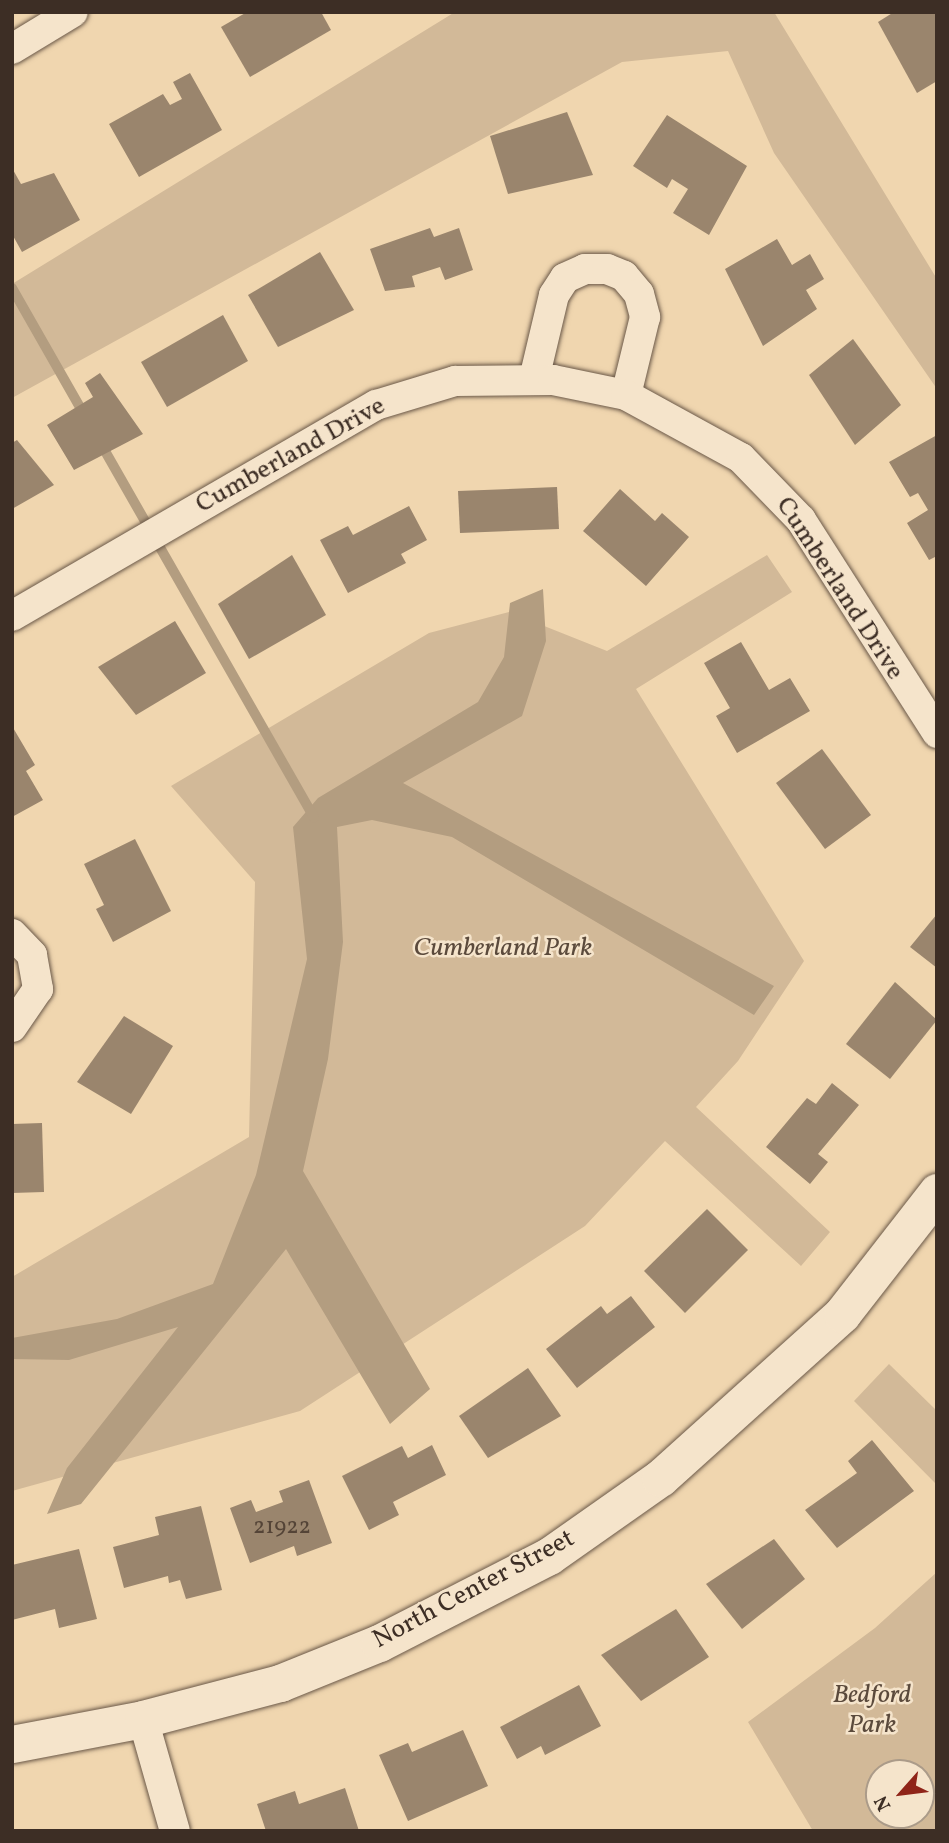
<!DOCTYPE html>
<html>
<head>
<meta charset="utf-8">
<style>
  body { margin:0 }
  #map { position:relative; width:949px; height:1843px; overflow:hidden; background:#f0d6af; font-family:Vollkorn,serif }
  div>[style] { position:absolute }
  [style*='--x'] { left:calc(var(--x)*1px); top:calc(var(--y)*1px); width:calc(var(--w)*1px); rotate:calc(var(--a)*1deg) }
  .green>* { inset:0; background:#d2b998 }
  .water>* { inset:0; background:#b39d80 }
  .stream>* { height:10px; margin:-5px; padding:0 5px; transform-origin:5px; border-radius:5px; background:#b39d80 }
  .building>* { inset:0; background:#9a856d }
  .roads { filter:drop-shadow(0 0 2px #6a5848) drop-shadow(0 0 2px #6a5848) }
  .minor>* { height:30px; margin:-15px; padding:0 15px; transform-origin:15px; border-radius:15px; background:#f5e4cb }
  .tertiary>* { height:37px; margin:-18.5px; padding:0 18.5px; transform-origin:18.5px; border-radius:18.5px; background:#f5e4cb }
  span { translate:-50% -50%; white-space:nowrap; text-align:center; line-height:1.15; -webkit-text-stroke:5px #f5e4cb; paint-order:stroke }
  .number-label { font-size:23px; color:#544437 }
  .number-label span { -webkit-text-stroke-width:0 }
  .street-label { font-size:26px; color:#3d2e25 }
  .park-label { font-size:26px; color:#5b4a3c; font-style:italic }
  .frame { position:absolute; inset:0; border:14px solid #3d2e25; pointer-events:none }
  .north { position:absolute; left:865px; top:1759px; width:70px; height:70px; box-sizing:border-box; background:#f5e4cb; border:2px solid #ab9b89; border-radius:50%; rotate:242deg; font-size:19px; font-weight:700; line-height:28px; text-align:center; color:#3d2e25 }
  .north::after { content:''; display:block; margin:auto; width:24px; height:32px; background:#8f2418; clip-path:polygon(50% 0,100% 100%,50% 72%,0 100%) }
</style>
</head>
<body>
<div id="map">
  <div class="green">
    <div style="clip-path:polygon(455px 12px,774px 12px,937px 279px,937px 389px,774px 153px,728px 51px,622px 62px,12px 398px,12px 284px)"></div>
    <div style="clip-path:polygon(767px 555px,792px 592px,636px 689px,804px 961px,738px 1061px,696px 1107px,830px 1232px,801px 1266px,665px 1141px,585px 1226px,300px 1411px,12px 1491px,12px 1277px,249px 1137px,255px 882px,171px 786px,429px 633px,509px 612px,607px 651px)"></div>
    <div style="clip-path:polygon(889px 1364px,937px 1411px,937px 1485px,854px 1401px)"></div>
    <div style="clip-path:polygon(evenodd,937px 1572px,937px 1831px,813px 1831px,748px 1722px,875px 1628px,937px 1572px,921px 1773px,921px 1815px,879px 1815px,879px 1773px,921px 1773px)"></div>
  </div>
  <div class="water">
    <div style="clip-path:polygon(543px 589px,546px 641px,522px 716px,403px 783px,774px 986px,754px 1015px,452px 837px,372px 820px,337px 827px,343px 942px,328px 1059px,303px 1171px,430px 1389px,390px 1424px,286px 1249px,81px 1504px,47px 1514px,67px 1468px,178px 1327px,69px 1360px,12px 1359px,12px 1338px,117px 1319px,213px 1284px,256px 1175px,307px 959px,293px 827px,318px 798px,478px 702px,504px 657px,510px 603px)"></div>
  </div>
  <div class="stream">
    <div style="--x:12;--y:288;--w:147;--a:60.3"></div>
    <div style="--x:101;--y:444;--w:430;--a:60.3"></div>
  </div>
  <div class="building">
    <div style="clip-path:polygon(247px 12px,321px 12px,331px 30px,250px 77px,221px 27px)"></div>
    <div style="clip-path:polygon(894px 12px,937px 12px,937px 81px,917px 93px,878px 22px)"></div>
    <div style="clip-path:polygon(190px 73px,222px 130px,139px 177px,109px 124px,163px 94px,170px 105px,182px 99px,173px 82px)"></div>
    <div style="clip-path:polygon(567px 112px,593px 175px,508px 194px,490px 136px)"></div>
    <div style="clip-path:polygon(667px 115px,747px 166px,709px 235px,673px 213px,688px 189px,672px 179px,667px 188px,633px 166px)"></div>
    <div style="clip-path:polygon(12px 168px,21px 184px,54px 173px,80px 220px,22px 252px,12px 234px)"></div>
    <div style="clip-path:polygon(430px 228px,434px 237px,459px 228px,473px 270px,445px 280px,440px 267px,412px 276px,415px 287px,385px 291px,370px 249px)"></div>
    <div style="clip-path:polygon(777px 239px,792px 265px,810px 254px,824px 279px,806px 290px,817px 309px,763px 346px,725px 269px)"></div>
    <div style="clip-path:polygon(320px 252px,354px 310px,278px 347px,248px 295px)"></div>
    <div style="clip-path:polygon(223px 315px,248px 361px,167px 407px,141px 362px)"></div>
    <div style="clip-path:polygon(853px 339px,901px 405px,855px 445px,809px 375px)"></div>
    <div style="clip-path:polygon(100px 373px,143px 434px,74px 470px,47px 425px,93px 397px,85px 383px)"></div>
    <div style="clip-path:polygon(937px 435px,937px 556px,929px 560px,907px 523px,928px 510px,918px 493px,910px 497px,889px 462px)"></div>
    <div style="clip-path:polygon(17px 440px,54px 485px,12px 509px,12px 443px)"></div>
    <div style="clip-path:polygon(557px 487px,559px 529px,460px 533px,458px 491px)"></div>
    <div style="clip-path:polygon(620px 489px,655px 521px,662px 513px,689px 537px,646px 586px,583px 531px)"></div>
    <div style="clip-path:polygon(409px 506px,427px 540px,401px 554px,406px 563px,348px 593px,320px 540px,348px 526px,353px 535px)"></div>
    <div style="clip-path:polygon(292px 555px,326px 615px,249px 659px,218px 604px)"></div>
    <div style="clip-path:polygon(175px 621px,206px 673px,136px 715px,98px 667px)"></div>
    <div style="clip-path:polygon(741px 642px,769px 690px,790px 678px,810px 711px,737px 753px,716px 716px,730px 708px,704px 663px)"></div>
    <div style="clip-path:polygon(12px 726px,35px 765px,26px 771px,43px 800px,12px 817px)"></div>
    <div style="clip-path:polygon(822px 749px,871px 815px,825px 849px,776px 783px)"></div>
    <div style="clip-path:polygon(135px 839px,171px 911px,113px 942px,96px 909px,104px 905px,84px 864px)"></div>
    <div style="clip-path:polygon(937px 914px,937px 968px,910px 947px)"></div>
    <div style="clip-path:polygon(895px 982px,937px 1020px,890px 1079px,846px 1044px)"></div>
    <div style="clip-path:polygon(124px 1016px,173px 1046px,131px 1114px,77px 1082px)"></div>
    <div style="clip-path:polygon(832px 1083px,859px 1105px,818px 1154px,828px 1162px,810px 1184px,766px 1147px,807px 1098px,816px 1104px)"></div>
    <div style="clip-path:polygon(42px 1123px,44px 1192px,12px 1193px,12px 1124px)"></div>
    <div style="clip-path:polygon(707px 1209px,748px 1250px,685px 1313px,644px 1271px)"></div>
    <div style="clip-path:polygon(631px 1296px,655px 1327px,577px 1388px,546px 1349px,601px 1306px,607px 1314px)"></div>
    <div style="clip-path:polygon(528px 1368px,561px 1416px,488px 1458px,459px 1416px)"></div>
    <div style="clip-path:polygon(872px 1440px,914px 1491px,837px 1548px,805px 1510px,857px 1473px,848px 1461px)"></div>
    <div style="clip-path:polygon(432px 1445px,446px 1475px,393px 1502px,399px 1515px,369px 1530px,342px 1476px,402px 1446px,408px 1458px)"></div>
    <div style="clip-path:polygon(309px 1480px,332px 1543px,297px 1556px,294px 1546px,250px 1563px,230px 1508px,251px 1500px,256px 1512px,283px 1502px,279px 1491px)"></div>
    <div style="clip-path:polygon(201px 1506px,222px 1590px,186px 1599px,180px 1580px,169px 1583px,168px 1576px,124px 1588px,113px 1547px,159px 1535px,155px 1517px)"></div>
    <div style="clip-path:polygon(774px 1539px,805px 1579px,742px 1629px,706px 1584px)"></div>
    <div style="clip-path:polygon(79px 1549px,97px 1619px,59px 1628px,55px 1609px,12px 1620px,12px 1565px)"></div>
    <div style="clip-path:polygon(676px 1609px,709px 1657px,641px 1701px,601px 1655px)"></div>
    <div style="clip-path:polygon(579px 1685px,601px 1726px,545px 1755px,541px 1746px,517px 1759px,500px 1727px)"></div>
    <div style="clip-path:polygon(463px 1730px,488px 1786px,408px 1821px,379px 1755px,408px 1743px,412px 1752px)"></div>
    <div style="clip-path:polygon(345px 1788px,359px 1831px,266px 1831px,257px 1804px,295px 1791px,299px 1804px)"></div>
  </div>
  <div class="roads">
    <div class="minor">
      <div style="--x:12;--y:49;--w:71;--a:-31.2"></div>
      <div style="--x:534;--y:379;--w:86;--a:-76.6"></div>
      <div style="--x:554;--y:295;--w:20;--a:-57"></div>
      <div style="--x:565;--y:278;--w:22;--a:-24"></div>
      <div style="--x:585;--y:269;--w:22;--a:0"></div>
      <div style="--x:607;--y:269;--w:18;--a:22"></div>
      <div style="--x:624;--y:276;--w:23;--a:50"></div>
      <div style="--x:639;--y:294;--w:24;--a:75"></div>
      <div style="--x:645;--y:317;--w:80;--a:103.7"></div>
      <div style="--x:12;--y:616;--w:421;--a:-30.1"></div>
      <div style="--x:376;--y:405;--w:83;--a:-16.9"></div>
      <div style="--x:455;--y:381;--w:98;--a:-0.6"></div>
      <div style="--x:553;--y:380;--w:75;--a:11.6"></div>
      <div style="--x:626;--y:395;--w:131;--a:28.7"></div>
      <div style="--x:741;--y:458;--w:86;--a:45.9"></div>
      <div style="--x:801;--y:520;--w:253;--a:57.4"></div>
      <div style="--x:12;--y:934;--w:29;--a:46"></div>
      <div style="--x:32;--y:955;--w:35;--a:80"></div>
      <div style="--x:38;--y:989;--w:46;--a:124.4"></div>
      <div style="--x:143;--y:1719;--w:116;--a:74.1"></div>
    </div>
    <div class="tertiary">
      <div style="--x:12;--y:1744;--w:133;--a:-10.8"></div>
      <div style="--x:143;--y:1719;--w:142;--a:-14.7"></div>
      <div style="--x:280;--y:1683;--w:107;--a:-22"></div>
      <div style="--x:379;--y:1643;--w:191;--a:-27.1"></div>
      <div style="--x:549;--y:1556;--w:136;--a:-35.1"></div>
      <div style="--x:660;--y:1478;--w:245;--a:-42"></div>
      <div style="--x:842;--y:1314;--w:155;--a:-52.1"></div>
    </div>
  </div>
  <div class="number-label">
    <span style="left:282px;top:1527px">21922</span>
  </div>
  <div class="street-label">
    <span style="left:291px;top:456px;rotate:-29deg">Cumberland Drive</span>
    <span style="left:839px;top:589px;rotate:57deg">Cumberland Drive</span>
    <span style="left:474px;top:1590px;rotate:-28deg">North Center Street</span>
  </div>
  <div class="park-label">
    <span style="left:503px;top:949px">Cumberland Park</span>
    <span style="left:872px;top:1711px">Bedford<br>Park</span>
  </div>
  <div class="frame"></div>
  <div class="north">N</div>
</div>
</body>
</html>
